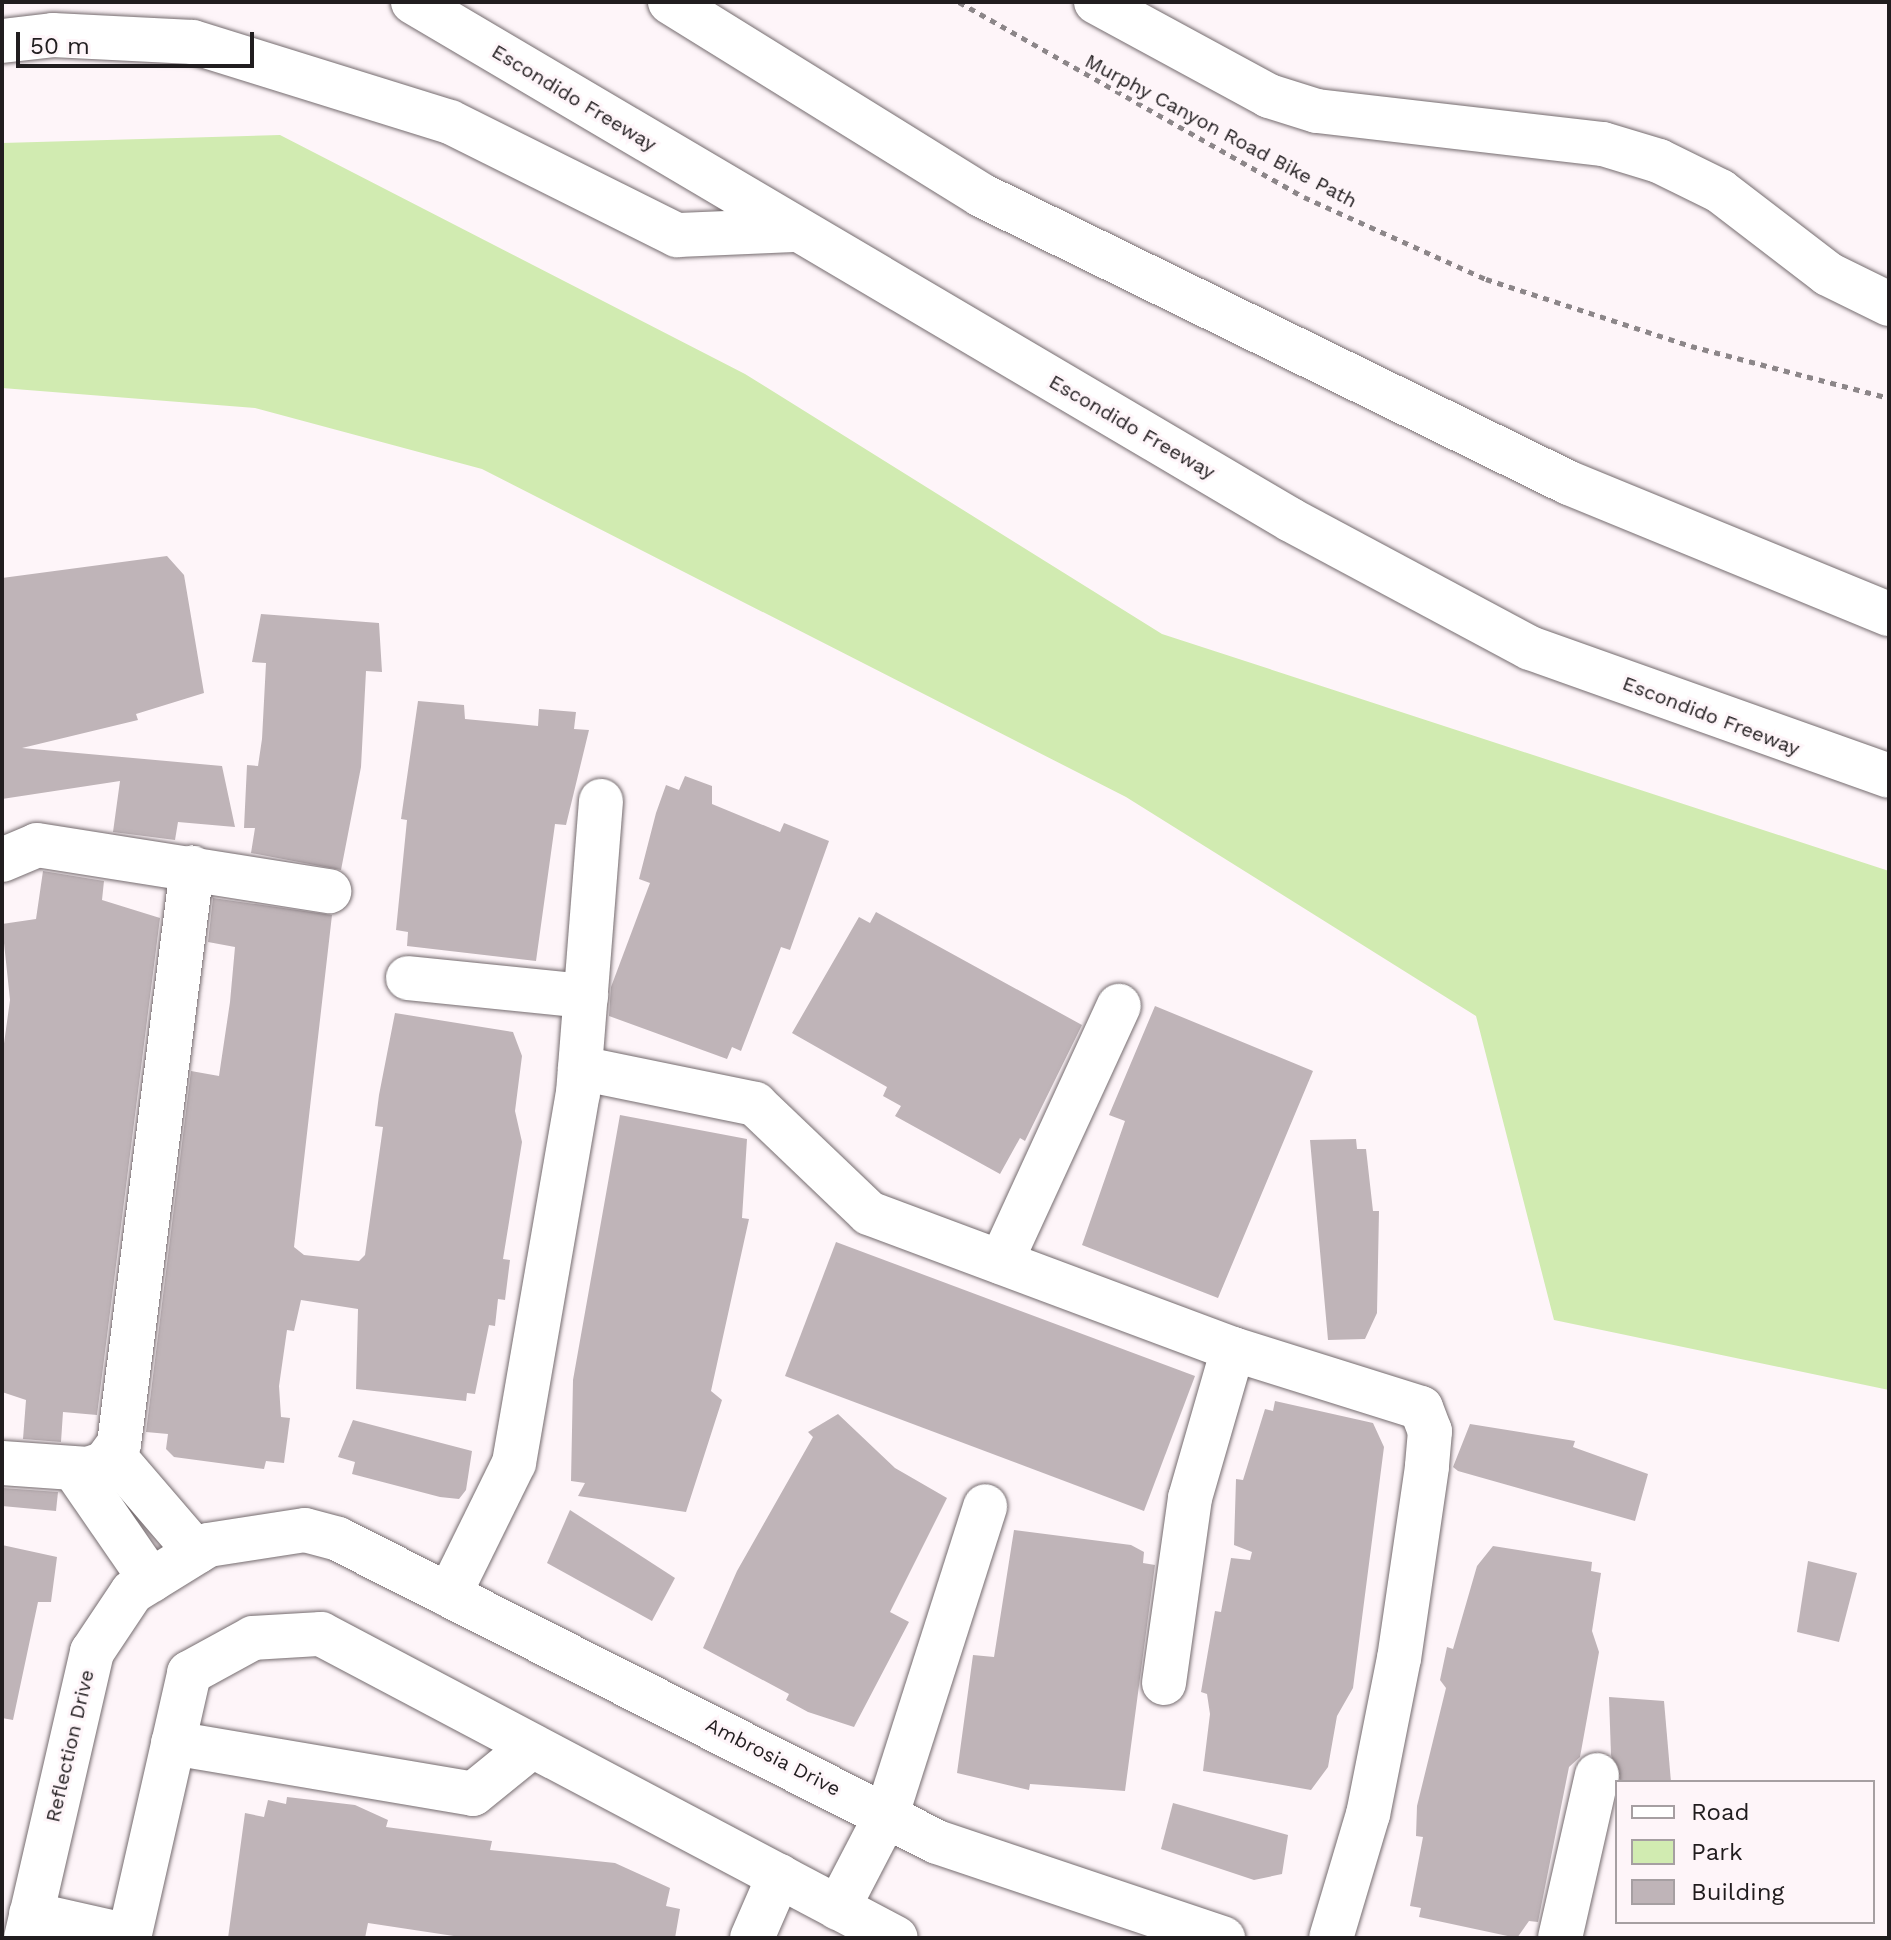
<!DOCTYPE html>
<html>
<head>
<meta charset="utf-8">
<style>
  body { margin:0 }
  #map { position:relative; width:1891px; height:1940px; overflow:hidden; background:#fef5f9; font-family:"Work Sans",sans-serif }
  div>[style] { position:absolute }
  [style*='--x'] { left:calc(var(--x)*1px); top:calc(var(--y)*1px); width:calc(var(--w)*1px); rotate:calc(var(--a)*1deg) }
  .green>* { inset:0; background:#d1ebb1 }
  .building>* { inset:0; background:#bfb4b8 }
  .path>* { height:5px; margin-top:-2.5px; transform-origin:0; background:repeating-linear-gradient(90deg,#8c8689 0 6px,transparent 0 12px) }
  .roads { filter:drop-shadow(0 0 2px #756c6f) drop-shadow(0 0 2px #756c6f) }
  .minor>* { height:44px; margin:-22px; padding:0 22px; transform-origin:22px; border-radius:22px; background:#fff }
  .highway>* { height:44px; margin:-22px; padding:0 22px; transform-origin:22px; border-radius:22px; background:#fff }
  span { translate:-50% -50%; white-space:nowrap; text-align:center; line-height:1.15; -webkit-text-stroke:6px #fef5f9; paint-order:stroke }
  .street-label { font-size:20px; color:#211d1f }
  .frame { position:absolute; inset:0; border:4px solid #211d1f; pointer-events:none }
  .legend { position:absolute; left:1615px; top:1780px; width:260px; height:144px; box-sizing:border-box; background:#fef5f9; border:2px solid #a69fa2; margin:0; padding:10px 14px; list-style:none; font-size:24px; color:#211d1f }
  .legend li { display:flex; align-items:center; gap:16px; height:40px }
  .legend b { width:40px; border:2px solid #a69fa2 }
  .scale { position:absolute; left:16px; top:32px; width:238px; height:36px; box-sizing:border-box; border:4px solid #211d1f; border-top:0; padding-left:10px; font-size:24px; line-height:28px; white-space:nowrap; color:#211d1f; -webkit-text-stroke:6px #fef5f9; paint-order:stroke }
</style>
</head>
<body>
<div id="map">
  <div class="green">
    <div style="clip-path:polygon(280px 135px,745px 374px,1162px 634px,1889px 871px,1889px 1390px,1554px 1320px,1476px 1016px,1126px 797px,482px 469px,255px 408px,2px 388px,2px 143px)"></div>
  </div>
  <div class="building">
    <div style="clip-path:polygon(167px 556px,184px 575px,204px 693px,136px 714px,138px 720px,22px 748px,222px 766px,235px 827px,178px 822px,175px 840px,113px 832px,120px 781px,2px 799px,2px 578px)"></div>
    <div style="clip-path:polygon(261px 614px,379px 623px,382px 672px,366px 671px,361px 767px,341px 870px,251px 853px,255px 828px,244px 828px,247px 765px,258px 766px,262px 739px,266px 663px,252px 662px)"></div>
    <div style="clip-path:polygon(418px 701px,464px 705px,465px 719px,538px 726px,539px 709px,576px 712px,574px 729px,589px 730px,566px 825px,555px 824px,536px 961px,407px 946px,408px 932px,396px 930px,407px 820px,401px 819px)"></div>
    <div style="clip-path:polygon(685px 776px,712px 786px,712px 804px,780px 832px,784px 823px,829px 841px,790px 950px,781px 947px,741px 1051px,732px 1047px,727px 1059px,609px 1016px,611px 987px,650px 883px,639px 879px,656px 813px,666px 785px,679px 790px)"></div>
    <div style="clip-path:polygon(43px 871px,104px 881px,102px 900px,160px 918px,97px 1415px,63px 1412px,61px 1442px,23px 1439px,26px 1400px,2px 1392px,2px 1058px,10px 1000px,2px 924px,36px 919px)"></div>
    <div style="clip-path:polygon(213px 898px,332px 915px,294px 1247px,304px 1255px,359px 1261px,365px 1255px,383px 1127px,375px 1126px,379px 1095px,395px 1013px,513px 1032px,522px 1056px,515px 1111px,522px 1142px,503px 1259px,510px 1260px,505px 1300px,498px 1299px,495px 1326px,489px 1325px,475px 1394px,467px 1393px,466px 1401px,356px 1389px,358px 1309px,301px 1300px,294px 1331px,287px 1330px,279px 1386px,281px 1417px,290px 1418px,284px 1463px,266px 1461px,264px 1469px,174px 1457px,166px 1449px,168px 1434px,146px 1432px,191px 1071px,219px 1076px,230px 1002px,235px 947px,208px 942px)"></div>
    <div style="clip-path:polygon(876px 912px,1082px 1025px,1025px 1141px,1020px 1138px,1000px 1174px,895px 1116px,901px 1106px,883px 1096px,887px 1087px,792px 1033px,859px 917px,870px 923px)"></div>
    <div style="clip-path:polygon(1155px 1006px,1313px 1071px,1218px 1298px,1082px 1245px,1125px 1121px,1109px 1115px)"></div>
    <div style="clip-path:polygon(620px 1115px,747px 1139px,742px 1218px,749px 1219px,711px 1391px,722px 1400px,686px 1512px,578px 1496px,585px 1483px,571px 1481px,573px 1380px)"></div>
    <div style="clip-path:polygon(1356px 1139px,1357px 1149px,1366px 1149px,1373px 1211px,1379px 1211px,1377px 1313px,1365px 1339px,1328px 1340px,1310px 1140px)"></div>
    <div style="clip-path:polygon(836px 1242px,1195px 1376px,1144px 1511px,785px 1376px)"></div>
    <div style="clip-path:polygon(1275px 1401px,1373px 1423px,1384px 1447px,1353px 1688px,1337px 1716px,1328px 1767px,1311px 1790px,1203px 1771px,1210px 1714px,1207px 1694px,1201px 1692px,1215px 1611px,1221px 1612px,1231px 1558px,1250px 1560px,1252px 1552px,1234px 1545px,1236px 1479px,1243px 1480px,1265px 1409px,1273px 1411px)"></div>
    <div style="clip-path:polygon(838px 1414px,895px 1468px,947px 1498px,890px 1612px,909px 1622px,854px 1727px,808px 1712px,786px 1700px,789px 1694px,703px 1648px,737px 1571px,813px 1437px,808px 1432px)"></div>
    <div style="clip-path:polygon(353px 1420px,472px 1451px,466px 1490px,459px 1499px,440px 1497px,352px 1474px,355px 1462px,338px 1457px)"></div>
    <div style="clip-path:polygon(1470px 1424px,1575px 1441px,1573px 1447px,1648px 1474px,1635px 1521px,1458px 1471px,1453px 1467px)"></div>
    <div style="clip-path:polygon(2px 1488px,58px 1492px,56px 1511px,2px 1506px)"></div>
    <div style="clip-path:polygon(570px 1510px,675px 1578px,652px 1621px,547px 1563px)"></div>
    <div style="clip-path:polygon(1014px 1530px,1131px 1545px,1144px 1552px,1143px 1563px,1155px 1565px,1125px 1791px,1030px 1784px,1029px 1790px,957px 1773px,973px 1655px,994px 1657px)"></div>
    <div style="clip-path:polygon(2px 1545px,57px 1557px,51px 1602px,38px 1602px,13px 1720px,2px 1718px)"></div>
    <div style="clip-path:polygon(1493px 1546px,1592px 1562px,1591px 1571px,1601px 1573px,1592px 1631px,1599px 1652px,1580px 1757px,1569px 1767px,1538px 1922px,1529px 1921px,1517px 1938px,1419px 1917px,1421px 1908px,1410px 1906px,1423px 1837px,1416px 1836px,1417px 1806px,1446px 1688px,1440px 1680px,1447px 1647px,1453px 1649px,1477px 1566px)"></div>
    <div style="clip-path:polygon(1808px 1561px,1857px 1573px,1839px 1642px,1797px 1632px)"></div>
    <div style="clip-path:polygon(1609px 1697px,1664px 1701px,1671px 1782px,1621px 1782px,1611px 1755px)"></div>
    <div style="clip-path:polygon(287px 1797px,355px 1805px,388px 1820px,386px 1827px,492px 1841px,490px 1850px,615px 1863px,670px 1888px,666px 1906px,680px 1909px,675px 1938px,467px 1938px,368px 1923px,365px 1938px,228px 1938px,245px 1813px,264px 1817px,268px 1800px,286px 1804px)"></div>
    <div style="clip-path:polygon(1173px 1803px,1288px 1835px,1282px 1874px,1254px 1880px,1161px 1849px)"></div>
  </div>
  <div class="path">
    <div style="--x:959;--y:2;--w:396;--a:29.5"></div>
    <div style="--x:1304;--y:197;--w:200;--a:24.3"></div>
    <div style="--x:1486;--y:279;--w:216;--a:18.1"></div>
    <div style="--x:1691;--y:346;--w:205;--a:14.7"></div>
  </div>
  <div class="roads">
    <div class="minor">
      <div style="--x:1096;--y:2;--w:197;--a:28.5"></div>
      <div style="--x:1269;--y:96;--w:50;--a:17.4"></div>
      <div style="--x:1317;--y:111;--w:288;--a:6.6"></div>
      <div style="--x:1603;--y:144;--w:59;--a:16.9"></div>
      <div style="--x:1659;--y:161;--w:68;--a:26.2"></div>
      <div style="--x:1720;--y:191;--w:136;--a:37.5"></div>
      <div style="--x:1828;--y:274;--w:68;--a:26.2"></div>
      <div style="--x:2;--y:860;--w:38;--a:-23"></div>
      <div style="--x:37;--y:845;--w:296;--a:9"></div>
      <div style="--x:408;--y:978;--w:179;--a:5.8"></div>
      <div style="--x:580;--y:1068;--w:179;--a:11.6"></div>
      <div style="--x:755;--y:1104;--w:158;--a:43.7"></div>
      <div style="--x:869;--y:1213;--w:389;--a:20.5"></div>
      <div style="--x:1233;--y:1349;--w:197;--a:17.4"></div>
      <div style="--x:1421;--y:1408;--w:25;--a:69"></div>
      <div style="--x:1430;--y:1431;--w:36;--a:95"></div>
      <div style="--x:1427;--y:1467;--w:193;--a:98.3"></div>
      <div style="--x:1399;--y:1658;--w:159;--a:101.2"></div>
      <div style="--x:1368;--y:1814;--w:129;--a:106.6"></div>
      <div style="--x:1001;--y:1262;--w:282;--a:-65.3"></div>
      <div style="--x:113;--y:1455;--w:128;--a:49.4"></div>
      <div style="--x:2;--y:1463;--w:86;--a:4"></div>
      <div style="--x:88;--y:1469;--w:18;--a:-19"></div>
      <div style="--x:105;--y:1463;--w:24;--a:-54"></div>
      <div style="--x:119;--y:1444;--w:581;--a:-82.78"></div>
      <div style="--x:75;--y:1470;--w:134;--a:55.4"></div>
      <div style="--x:449;--y:1595;--w:147;--a:-63.8"></div>
      <div style="--x:514;--y:1463;--w:375;--a:-80.2"></div>
      <div style="--x:578;--y:1093;--w:293;--a:-85.5"></div>
      <div style="--x:1164;--y:1683;--w:187;--a:-82"></div>
      <div style="--x:1190;--y:1498;--w:155;--a:-73.9"></div>
      <div style="--x:173;--y:1743;--w:304;--a:9.6"></div>
      <div style="--x:473;--y:1794;--w:76;--a:-39.1"></div>
      <div style="--x:838;--y:1908;--w:106;--a:-62.5"></div>
      <div style="--x:887;--y:1814;--w:323;--a:-72.3"></div>
      <div style="--x:31;--y:1914;--w:100;--a:12.7"></div>
      <div style="--x:26;--y:1938;--w:294;--a:-77"></div>
      <div style="--x:92;--y:1652;--w:72;--a:-56.3"></div>
      <div style="--x:132;--y:1592;--w:89;--a:-31.7"></div>
      <div style="--x:208;--y:1545;--w:98;--a:-8.8"></div>
      <div style="--x:305;--y:1530;--w:34;--a:15"></div>
      <div style="--x:338;--y:1539;--w:671;--a:26.83"></div>
      <div style="--x:937;--y:1842;--w:302;--a:18.6"></div>
      <div style="--x:129;--y:1938;--w:272;--a:-77.2"></div>
      <div style="--x:189;--y:1673;--w:73;--a:-28.7"></div>
      <div style="--x:253;--y:1638;--w:68;--a:-3.4"></div>
      <div style="--x:321;--y:1634;--w:650;--a:27.87"></div>
      <div style="--x:752;--y:1938;--w:68;--a:-66.5"></div>
      <div style="--x:1560;--y:1938;--w:167;--a:-77.2"></div>
    </div>
    <div class="highway">
      <div style="--x:413;--y:2;--w:1019;--a:30.54"></div>
      <div style="--x:1291;--y:520;--w:271;--a:28.2"></div>
      <div style="--x:1530;--y:648;--w:381;--a:19.6"></div>
      <div style="--x:670;--y:2;--w:366;--a:31.8"></div>
      <div style="--x:981;--y:195;--w:655;--a:26.1"></div>
      <div style="--x:1569;--y:483;--w:346;--a:22.3"></div>
      <div style="--x:2;--y:41;--w:51;--a:-6.7"></div>
      <div style="--x:53;--y:35;--w:140;--a:2.9"></div>
      <div style="--x:193;--y:42;--w:269;--a:17.3"></div>
      <div style="--x:450;--y:122;--w:254;--a:26.5"></div>
      <div style="--x:677;--y:235;--w:118;--a:-2.4"></div>
    </div>
  </div>
  <div class="street-label">
    <span style="left:574px;top:98px;rotate:31deg">Escondido Freeway</span>
    <span style="left:1221px;top:131px;rotate:28deg">Murphy Canyon Road Bike Path</span>
    <span style="left:1132px;top:427px;rotate:30deg">Escondido Freeway</span>
    <span style="left:1711px;top:716px;rotate:21deg">Escondido Freeway</span>
    <span style="left:70px;top:1746px;rotate:-77deg">Reflection Drive</span>
    <span style="left:773px;top:1757px;rotate:27deg">Ambrosia Drive</span>
  </div>
  <div class="frame"></div>
  <ul class="legend">
  <li><b style="height:10px;background:#fff"></b>Road</li>
  <li><b style="height:22px;background:#d1ebb1"></b>Park</li>
  <li><b style="height:22px;background:#bfb4b8"></b>Building</li>
  </ul>
  <div class="scale">50 m</div>
</div>
</body>
</html>
